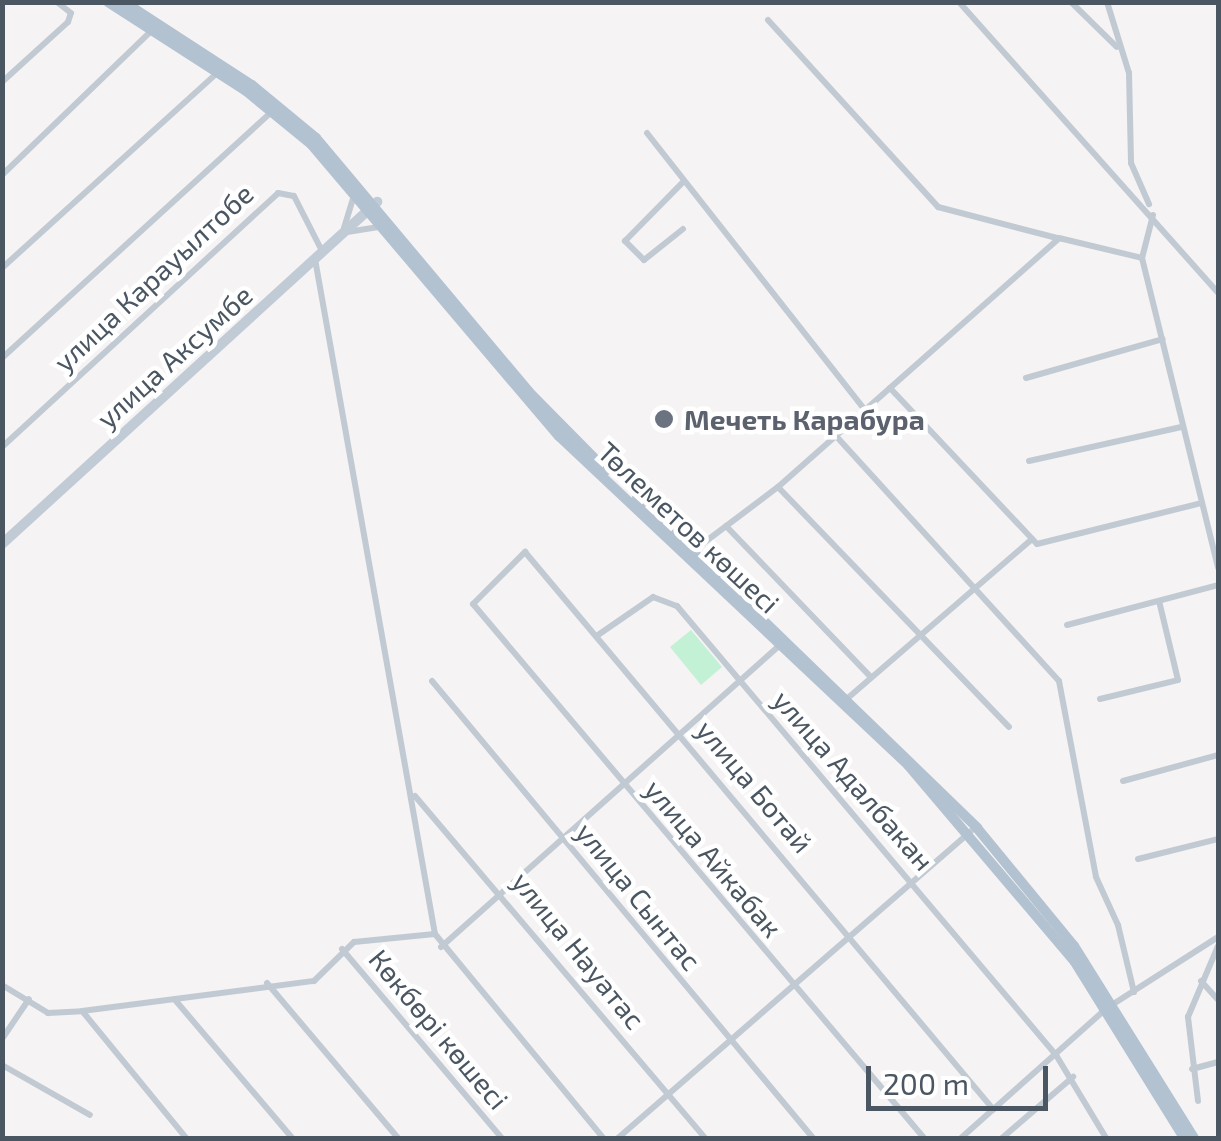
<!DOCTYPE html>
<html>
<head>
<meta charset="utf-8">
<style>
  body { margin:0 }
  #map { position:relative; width:1221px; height:1141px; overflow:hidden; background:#f5f3f3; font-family:"Exo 2",sans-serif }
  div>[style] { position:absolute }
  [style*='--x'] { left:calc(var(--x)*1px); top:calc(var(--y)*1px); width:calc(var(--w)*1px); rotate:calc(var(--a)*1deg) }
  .green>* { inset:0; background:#c3f1d5 }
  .minor>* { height:6px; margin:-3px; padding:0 3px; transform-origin:3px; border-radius:3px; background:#c1cad2 }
  .secondary>* { height:10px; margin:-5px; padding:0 5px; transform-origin:5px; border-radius:5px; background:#c1cbd6 }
  .primary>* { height:10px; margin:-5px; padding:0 5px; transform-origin:5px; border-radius:5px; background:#b3c2d1 }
  .dots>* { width:28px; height:28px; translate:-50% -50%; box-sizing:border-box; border:5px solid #fff; border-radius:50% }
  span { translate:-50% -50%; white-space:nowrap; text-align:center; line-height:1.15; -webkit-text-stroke:9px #fff; paint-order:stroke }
  .street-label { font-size:28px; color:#4a5661 }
  .worship-label { font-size:28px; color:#5b616d; font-weight:700 }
  .left { translate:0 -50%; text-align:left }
  .frame { position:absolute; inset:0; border:5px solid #4a5661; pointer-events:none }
  .scale { position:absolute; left:866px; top:1066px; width:182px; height:45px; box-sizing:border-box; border:5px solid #4a5661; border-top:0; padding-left:12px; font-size:30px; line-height:35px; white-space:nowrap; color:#4a5661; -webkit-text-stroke:8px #fff; paint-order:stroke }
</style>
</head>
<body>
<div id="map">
  <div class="green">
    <div style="clip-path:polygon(691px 630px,722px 667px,701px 685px,670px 647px)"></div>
  </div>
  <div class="minor">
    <div style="--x:959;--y:2;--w:390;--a:48.3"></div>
    <div style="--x:1071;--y:2;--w:64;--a:44.4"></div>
    <div style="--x:1107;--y:2;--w:74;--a:72.8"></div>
    <div style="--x:1129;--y:73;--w:90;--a:88.7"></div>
    <div style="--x:1131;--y:163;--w:45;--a:66.3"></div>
    <div style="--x:768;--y:20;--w:253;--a:47.7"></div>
    <div style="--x:938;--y:207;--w:123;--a:14.6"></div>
    <div style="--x:2;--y:82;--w:89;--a:-42.3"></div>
    <div style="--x:68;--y:22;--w:9;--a:-72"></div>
    <div style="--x:71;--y:13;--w:18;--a:-142"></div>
    <div style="--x:647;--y:133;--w:352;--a:51.8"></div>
    <div style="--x:2;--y:175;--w:209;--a:-44"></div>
    <div style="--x:1153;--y:215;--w:44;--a:104.3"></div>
    <div style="--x:1142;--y:258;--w:319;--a:76.2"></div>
    <div style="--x:344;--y:228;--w:31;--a:-73"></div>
    <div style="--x:683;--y:229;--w:50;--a:141.5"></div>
    <div style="--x:644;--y:260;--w:27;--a:-135"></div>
    <div style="--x:625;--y:241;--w:83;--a:-45.5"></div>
    <div style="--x:347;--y:232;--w:32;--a:-9"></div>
    <div style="--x:315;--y:259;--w:686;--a:79.92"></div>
    <div style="--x:435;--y:934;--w:264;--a:50.5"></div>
    <div style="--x:2;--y:268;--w:292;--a:-42.2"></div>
    <div style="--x:2;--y:358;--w:365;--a:-42.4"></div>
    <div style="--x:1026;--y:378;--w:142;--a:-15.9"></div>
    <div style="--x:890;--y:388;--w:214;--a:46.7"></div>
    <div style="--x:1037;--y:544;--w:166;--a:-14"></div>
    <div style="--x:836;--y:436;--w:331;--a:47.7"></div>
    <div style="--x:1059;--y:681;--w:199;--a:79.3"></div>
    <div style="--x:1096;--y:877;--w:53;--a:65.4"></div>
    <div style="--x:1118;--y:925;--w:69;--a:76.6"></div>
    <div style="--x:2;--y:447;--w:375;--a:-42.6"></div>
    <div style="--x:278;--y:193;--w:16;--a:11"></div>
    <div style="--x:294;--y:196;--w:62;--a:63"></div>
    <div style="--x:1029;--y:461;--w:156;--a:-12.6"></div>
    <div style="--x:778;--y:487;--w:333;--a:46.1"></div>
    <div style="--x:726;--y:526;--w:209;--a:46.2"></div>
    <div style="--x:693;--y:551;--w:106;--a:-37"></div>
    <div style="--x:778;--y:487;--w:375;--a:-41.5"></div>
    <div style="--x:1059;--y:238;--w:85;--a:13.5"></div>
    <div style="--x:1067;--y:625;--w:156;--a:-14.8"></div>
    <div style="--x:598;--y:635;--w:67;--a:-34.6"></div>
    <div style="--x:653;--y:597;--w:26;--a:21"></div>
    <div style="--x:677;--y:606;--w:588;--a:49.83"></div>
    <div style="--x:1056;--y:1055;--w:97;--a:58.9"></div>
    <div style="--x:432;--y:681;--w:595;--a:50.18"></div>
    <div style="--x:849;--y:697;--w:242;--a:-40.8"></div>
    <div style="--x:1100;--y:699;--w:80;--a:-13.7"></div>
    <div style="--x:1178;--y:680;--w:81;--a:-103.5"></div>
    <div style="--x:1123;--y:781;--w:98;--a:-15.3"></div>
    <div style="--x:415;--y:796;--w:448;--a:49.7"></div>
    <div style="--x:1138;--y:859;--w:82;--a:-14"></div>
    <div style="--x:441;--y:947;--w:454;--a:-41.7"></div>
    <div style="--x:342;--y:949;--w:248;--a:49.8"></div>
    <div style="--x:1201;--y:981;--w:25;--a:48"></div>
    <div style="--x:267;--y:983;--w:203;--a:49.8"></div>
    <div style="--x:2;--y:985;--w:54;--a:31.3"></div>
    <div style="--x:48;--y:1013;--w:34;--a:-3"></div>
    <div style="--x:82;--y:1011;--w:234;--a:-7.4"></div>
    <div style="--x:314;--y:981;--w:56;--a:-44.3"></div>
    <div style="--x:354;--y:942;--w:81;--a:-5.6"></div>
    <div style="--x:176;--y:1001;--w:180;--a:49.7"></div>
    <div style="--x:83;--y:1012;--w:163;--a:50.7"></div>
    <div style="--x:2;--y:1039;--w:48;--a:-56"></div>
    <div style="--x:2;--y:1065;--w:101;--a:29.6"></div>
    <div style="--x:1192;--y:1069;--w:27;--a:-15"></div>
    <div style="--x:1198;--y:1101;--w:85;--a:-96.8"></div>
    <div style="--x:1188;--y:1017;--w:77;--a:-67.1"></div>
    <div style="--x:618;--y:1138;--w:468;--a:-41"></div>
    <div style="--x:924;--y:1138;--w:699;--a:-130.18"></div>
    <div style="--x:473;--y:604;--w:74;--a:-45"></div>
    <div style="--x:525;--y:552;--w:728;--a:49.96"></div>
    <div style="--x:961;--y:1138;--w:195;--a:-41.7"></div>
    <div style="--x:1107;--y:1008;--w:132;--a:-32.6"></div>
    <div style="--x:1002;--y:1138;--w:94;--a:-40.7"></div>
  </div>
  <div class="secondary">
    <div style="--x:2;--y:544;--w:508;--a:-42.36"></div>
  </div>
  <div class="primary">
    <div style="--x:108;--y:2;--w:164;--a:32.8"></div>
    <div style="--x:246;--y:91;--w:84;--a:39.2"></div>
    <div style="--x:311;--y:144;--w:383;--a:49.7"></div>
    <div style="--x:559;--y:436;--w:480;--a:43.3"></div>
    <div style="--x:908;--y:765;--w:258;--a:49.7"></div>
    <div style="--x:1075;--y:962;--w:207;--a:58.2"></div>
    <div style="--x:124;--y:2;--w:153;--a:33"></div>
    <div style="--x:252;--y:85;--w:83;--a:39.6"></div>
    <div style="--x:316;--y:138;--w:331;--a:50"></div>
    <div style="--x:529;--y:392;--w:110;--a:45.4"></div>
    <div style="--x:637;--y:498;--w:474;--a:44.1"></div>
    <div style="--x:977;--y:828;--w:153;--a:50.6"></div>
    <div style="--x:1074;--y:946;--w:226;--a:58"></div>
  </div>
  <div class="dots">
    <div style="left:664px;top:419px;background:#6b7280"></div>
  </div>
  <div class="street-label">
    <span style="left:153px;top:277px;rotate:-43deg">улица Карауылтобе</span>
    <span style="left:174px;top:356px;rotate:-42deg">улица Аксумбе</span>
    <span style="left:689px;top:527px;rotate:43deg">Төлеметов көшесі</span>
    <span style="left:854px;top:780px;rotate:49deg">улица Адалбакан</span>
    <span style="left:755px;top:786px;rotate:50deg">улица Ботай</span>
    <span style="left:714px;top:858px;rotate:50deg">улица Айкабак</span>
    <span style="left:639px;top:896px;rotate:51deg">улица Сынтас</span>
    <span style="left:579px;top:950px;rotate:51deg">улица Науатас</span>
    <span style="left:439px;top:1029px;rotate:50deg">Көкбөрі көшесі</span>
  </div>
  <div class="worship-label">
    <span class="left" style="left:684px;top:419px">Мечеть Карабура</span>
  </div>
  <div class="frame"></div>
  <div class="scale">200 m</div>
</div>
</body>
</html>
